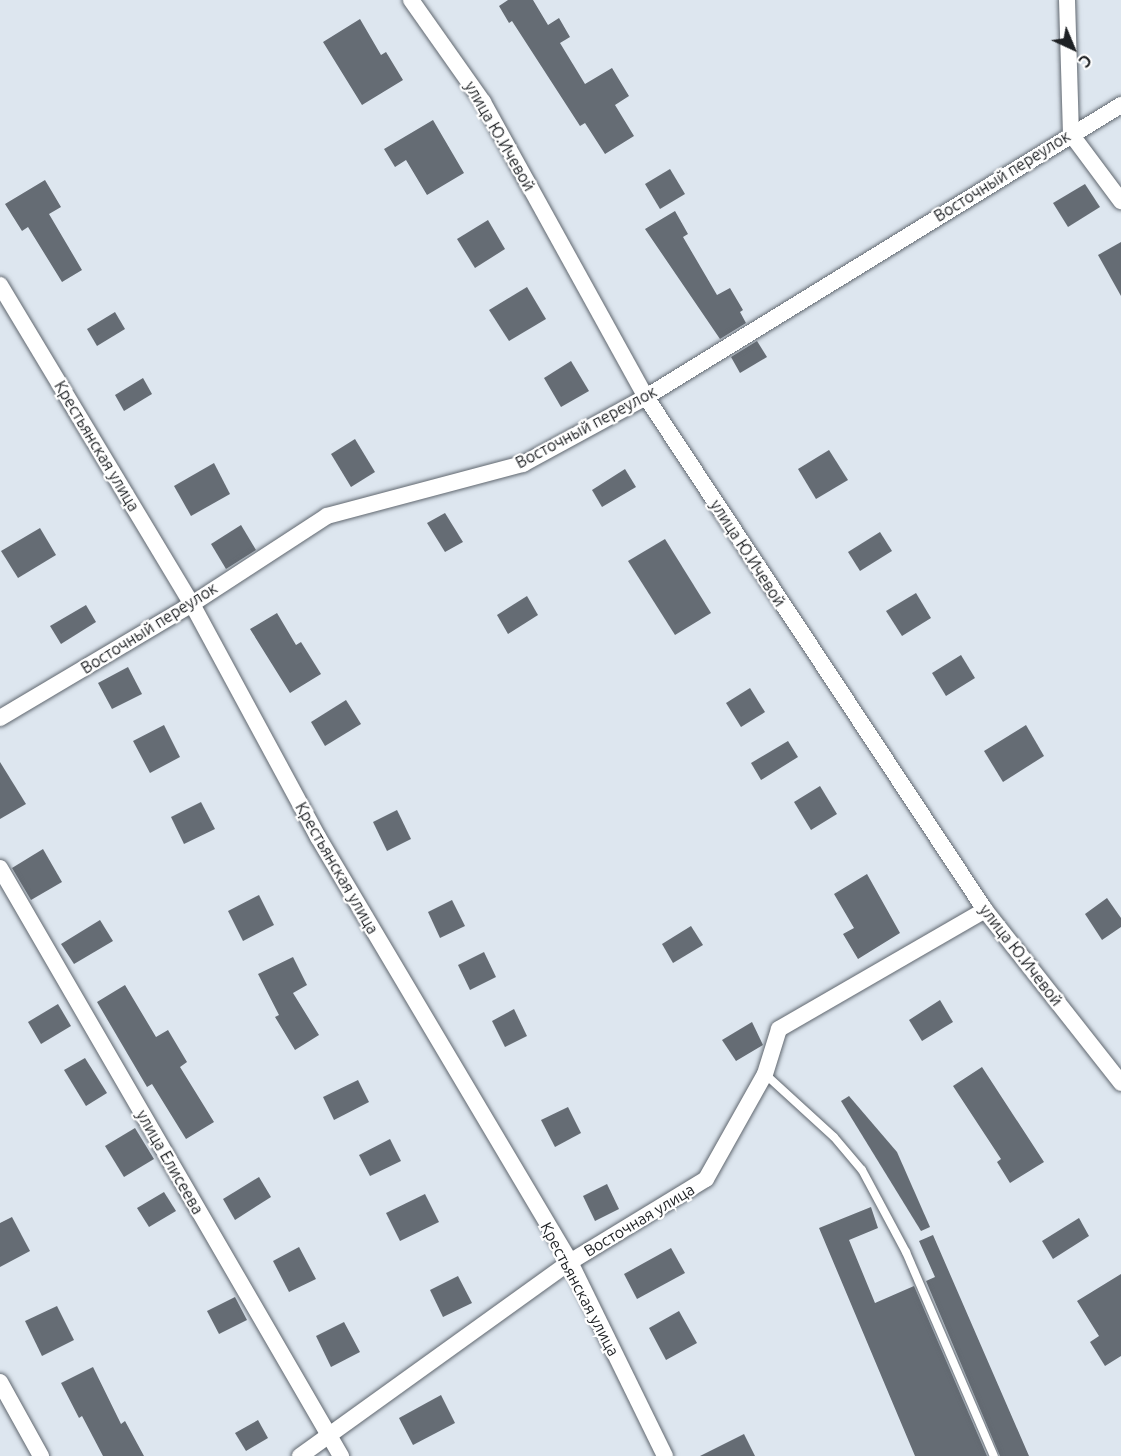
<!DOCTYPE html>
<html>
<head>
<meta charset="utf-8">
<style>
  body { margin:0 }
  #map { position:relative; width:1121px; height:1456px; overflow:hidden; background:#dde6ef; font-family:Ubuntu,sans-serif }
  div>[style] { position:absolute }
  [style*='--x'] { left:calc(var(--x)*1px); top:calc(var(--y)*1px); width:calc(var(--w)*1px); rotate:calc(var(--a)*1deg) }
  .building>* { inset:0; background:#656c74 }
  .roads { filter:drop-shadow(0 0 2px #60676f) drop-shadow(0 0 2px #60676f) }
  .service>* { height:8px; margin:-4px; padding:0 4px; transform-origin:4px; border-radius:4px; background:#fff }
  .minor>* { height:16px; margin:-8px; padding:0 8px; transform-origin:8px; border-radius:8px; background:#fff }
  span { translate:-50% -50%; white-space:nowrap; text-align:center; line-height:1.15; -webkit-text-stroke:4.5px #fff; paint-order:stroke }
  .street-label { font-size:16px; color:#1e2124 }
  .north { position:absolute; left:1043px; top:18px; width:60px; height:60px; -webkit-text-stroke:4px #fff; paint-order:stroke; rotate:136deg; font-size:16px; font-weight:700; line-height:24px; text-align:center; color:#1e2124 }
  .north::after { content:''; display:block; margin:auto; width:21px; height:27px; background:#1e2124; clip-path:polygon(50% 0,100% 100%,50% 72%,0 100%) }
</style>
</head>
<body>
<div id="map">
  <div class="building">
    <div style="clip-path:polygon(508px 0,533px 0,548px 25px,559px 18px,570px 37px,560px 43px,585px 84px,612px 68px,629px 96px,615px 105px,634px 136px,605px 154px,585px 123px,580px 126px,512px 21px,509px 23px,499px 6px)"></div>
    <div style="clip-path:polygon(360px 19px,381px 55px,386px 52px,403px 80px,362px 105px,323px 42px)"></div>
    <div style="clip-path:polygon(433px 120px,464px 173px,427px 195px,406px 160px,395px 167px,384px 149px)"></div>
    <div style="clip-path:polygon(670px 169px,685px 194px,660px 209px,645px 184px)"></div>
    <div style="clip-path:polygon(45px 180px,61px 207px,49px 214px,82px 270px,62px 282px,28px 227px,22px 231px,5px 204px)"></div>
    <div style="clip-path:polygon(1085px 184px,1100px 207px,1068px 227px,1053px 203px)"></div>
    <div style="clip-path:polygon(675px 211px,688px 234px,683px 237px,717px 295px,730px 288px,743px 310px,740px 312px,746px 323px,720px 339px,645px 229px)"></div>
    <div style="clip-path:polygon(488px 220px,505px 249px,475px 268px,457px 239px)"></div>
    <div style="clip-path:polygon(1121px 242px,1121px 296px,1098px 255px)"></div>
    <div style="clip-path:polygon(527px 287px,546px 319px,509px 341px,489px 310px)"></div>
    <div style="clip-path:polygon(115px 312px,125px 329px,97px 346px,87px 329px)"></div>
    <div style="clip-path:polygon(757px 341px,767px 357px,740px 373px,731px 357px)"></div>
    <div style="clip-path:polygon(571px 361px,589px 391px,561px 407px,544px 378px)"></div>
    <div style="clip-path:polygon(143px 378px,152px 394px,124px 411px,115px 395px)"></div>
    <div style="clip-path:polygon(355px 439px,375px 472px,351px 487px,331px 454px)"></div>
    <div style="clip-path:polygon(829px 450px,848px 480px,816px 499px,798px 469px)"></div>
    <div style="clip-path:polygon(214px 463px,230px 494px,191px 516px,174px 486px)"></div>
    <div style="clip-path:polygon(625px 469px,636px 487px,602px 507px,592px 490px)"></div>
    <div style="clip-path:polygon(445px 513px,463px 542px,445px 552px,427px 523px)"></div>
    <div style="clip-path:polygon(241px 525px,256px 550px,226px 569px,211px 544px)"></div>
    <div style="clip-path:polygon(40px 528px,56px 555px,18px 578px,1px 551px)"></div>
    <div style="clip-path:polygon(880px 532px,892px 551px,860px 571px,848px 552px)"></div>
    <div style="clip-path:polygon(665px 539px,711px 613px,675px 635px,628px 561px)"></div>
    <div style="clip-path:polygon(916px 593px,931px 618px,902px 636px,886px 611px)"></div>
    <div style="clip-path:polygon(527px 596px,538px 615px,508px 634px,497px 615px)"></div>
    <div style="clip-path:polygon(86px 605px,96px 622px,61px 644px,50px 626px)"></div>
    <div style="clip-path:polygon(277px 613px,296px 645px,301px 642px,321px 674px,290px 693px,250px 629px)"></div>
    <div style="clip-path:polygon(961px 655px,975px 678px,946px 696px,932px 673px)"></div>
    <div style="clip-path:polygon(128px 667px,142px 694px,112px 709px,98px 683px)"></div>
    <div style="clip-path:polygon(750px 688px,765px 712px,741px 727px,726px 703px)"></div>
    <div style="clip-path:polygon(346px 700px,361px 724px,325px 746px,311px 722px)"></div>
    <div style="clip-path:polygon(164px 725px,180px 757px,150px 773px,133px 741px)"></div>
    <div style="clip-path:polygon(1026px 725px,1044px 756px,1003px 782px,984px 751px)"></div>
    <div style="clip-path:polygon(788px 741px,798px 757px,761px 780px,751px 763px)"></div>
    <div style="clip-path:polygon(0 762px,26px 804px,0 819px)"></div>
    <div style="clip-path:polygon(820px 786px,837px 814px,811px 830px,794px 802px)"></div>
    <div style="clip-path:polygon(201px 802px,215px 829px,184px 844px,171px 817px)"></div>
    <div style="clip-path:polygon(397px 810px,411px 839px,387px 851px,373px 822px)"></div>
    <div style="clip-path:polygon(43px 849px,62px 882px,31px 900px,12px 868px)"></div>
    <div style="clip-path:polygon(867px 874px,900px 933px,858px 959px,843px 934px,854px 928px,834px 894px)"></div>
    <div style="clip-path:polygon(259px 895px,274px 925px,243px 941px,228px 911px)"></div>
    <div style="clip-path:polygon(1107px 898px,1121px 918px,1121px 927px,1102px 940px,1085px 914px)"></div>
    <div style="clip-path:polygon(452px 900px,465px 926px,440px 938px,428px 912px)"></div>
    <div style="clip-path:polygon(100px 920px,113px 941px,74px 964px,61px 944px)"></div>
    <div style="clip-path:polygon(691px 926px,703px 945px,673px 963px,662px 944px)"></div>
    <div style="clip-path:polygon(484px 952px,496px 977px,470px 990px,458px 965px)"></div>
    <div style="clip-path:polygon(293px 957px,307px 985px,293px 993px,319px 1035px,295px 1050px,275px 1017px,279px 1015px,258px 974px)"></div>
    <div style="clip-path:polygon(125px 985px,156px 1037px,168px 1030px,187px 1062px,180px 1067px,214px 1122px,186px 1139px,152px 1084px,147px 1087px,97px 1002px)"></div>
    <div style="clip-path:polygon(940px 1000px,953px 1022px,922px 1041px,909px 1020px)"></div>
    <div style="clip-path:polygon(58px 1004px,71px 1026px,41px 1044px,28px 1022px)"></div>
    <div style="clip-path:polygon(514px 1009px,527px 1036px,505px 1047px,492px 1021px)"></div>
    <div style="clip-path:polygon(752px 1022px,763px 1045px,736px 1061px,722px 1040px)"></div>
    <div style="clip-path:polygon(85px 1058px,107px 1093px,86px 1106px,64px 1070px)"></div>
    <div style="clip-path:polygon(982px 1067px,1044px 1162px,1010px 1183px,997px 1162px,1001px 1159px,953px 1086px)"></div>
    <div style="clip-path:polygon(358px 1080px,369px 1102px,334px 1120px,323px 1097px)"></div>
    <div style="clip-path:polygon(849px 1096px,897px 1152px,930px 1227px,921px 1231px,841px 1101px)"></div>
    <div style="clip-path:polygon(568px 1107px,581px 1133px,555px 1147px,541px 1120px)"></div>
    <div style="clip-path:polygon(135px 1128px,154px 1159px,124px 1177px,105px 1146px)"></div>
    <div style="clip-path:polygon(390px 1139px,401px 1161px,370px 1176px,359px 1155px)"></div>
    <div style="clip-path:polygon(259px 1177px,271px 1197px,235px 1220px,223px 1199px)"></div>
    <div style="clip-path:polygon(607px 1184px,619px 1209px,595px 1221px,583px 1196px)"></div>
    <div style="clip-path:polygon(164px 1192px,176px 1211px,149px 1227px,137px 1208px)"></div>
    <div style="clip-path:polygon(425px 1194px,439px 1222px,400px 1241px,386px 1213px)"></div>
    <div style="clip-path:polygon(871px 1207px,878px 1228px,849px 1240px,875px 1303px,914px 1286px,987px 1456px,915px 1456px,819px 1228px)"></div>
    <div style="clip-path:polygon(12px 1217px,30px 1251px,0 1267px,0 1223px)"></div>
    <div style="clip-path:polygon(1079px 1218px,1089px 1236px,1053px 1259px,1042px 1241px)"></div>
    <div style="clip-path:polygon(933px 1235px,1029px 1456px,1000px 1456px,926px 1281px,935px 1277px,919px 1241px)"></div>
    <div style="clip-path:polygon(299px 1247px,316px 1279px,289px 1292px,273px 1261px)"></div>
    <div style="clip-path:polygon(671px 1248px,685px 1273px,637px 1299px,624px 1274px)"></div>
    <div style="clip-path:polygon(1121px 1274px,1121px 1356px,1105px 1366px,1090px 1342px,1099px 1336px,1077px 1301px)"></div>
    <div style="clip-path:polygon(458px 1276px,472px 1303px,443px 1317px,430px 1290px)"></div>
    <div style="clip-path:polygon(235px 1297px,247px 1320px,219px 1334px,207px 1311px)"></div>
    <div style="clip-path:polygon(57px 1306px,74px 1340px,42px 1356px,25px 1321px)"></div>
    <div style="clip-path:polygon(679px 1311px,697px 1343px,666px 1360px,649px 1328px)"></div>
    <div style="clip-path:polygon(344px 1322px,360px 1352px,331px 1367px,316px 1336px)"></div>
    <div style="clip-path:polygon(93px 1367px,121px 1424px,125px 1421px,144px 1456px,103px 1456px,82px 1416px,79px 1418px,61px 1383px)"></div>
    <div style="clip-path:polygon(441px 1395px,455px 1423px,413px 1445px,399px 1418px)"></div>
    <div style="clip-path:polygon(258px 1420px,268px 1438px,246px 1451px,235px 1433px)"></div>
    <div style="clip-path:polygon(744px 1434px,755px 1456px,700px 1456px)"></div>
  </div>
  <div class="roads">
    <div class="service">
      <div style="--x:765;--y:1074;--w:93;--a:42.4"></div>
      <div style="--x:834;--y:1137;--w:43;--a:49.7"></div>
      <div style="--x:862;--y:1170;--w:93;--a:61.8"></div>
      <div style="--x:906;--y:1252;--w:222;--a:66.7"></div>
    </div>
    <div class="minor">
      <div style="--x:411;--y:0;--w:125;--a:54.8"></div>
      <div style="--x:483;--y:102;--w:337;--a:61.1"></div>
      <div style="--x:646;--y:397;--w:615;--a:56.54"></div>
      <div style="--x:985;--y:910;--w:220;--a:51.8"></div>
      <div style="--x:1067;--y:0;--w:134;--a:88.3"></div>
      <div style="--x:1071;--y:134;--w:84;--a:53.3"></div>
      <div style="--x:0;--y:285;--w:372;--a:59"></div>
      <div style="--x:192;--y:604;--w:265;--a:61.6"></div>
      <div style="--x:318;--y:837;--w:494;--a:59.3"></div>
      <div style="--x:570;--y:1262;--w:216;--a:63.9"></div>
      <div style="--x:0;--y:718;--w:223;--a:-30.7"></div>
      <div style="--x:192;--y:604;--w:161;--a:-33.1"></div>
      <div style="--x:327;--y:516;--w:203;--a:-14.9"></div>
      <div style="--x:523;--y:464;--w:140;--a:-28.6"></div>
      <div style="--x:646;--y:397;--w:558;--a:-31.58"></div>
      <div style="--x:0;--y:868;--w:680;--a:59.89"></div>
      <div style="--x:0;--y:1382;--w:85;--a:61"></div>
      <div style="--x:300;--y:1456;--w:332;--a:-35.7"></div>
      <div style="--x:570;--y:1262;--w:159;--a:-31.4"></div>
      <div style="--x:706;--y:1179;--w:120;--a:-60.7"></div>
      <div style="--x:765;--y:1074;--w:47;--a:-72.7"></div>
      <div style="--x:779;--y:1029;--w:238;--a:-30"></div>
    </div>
  </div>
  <div class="street-label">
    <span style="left:500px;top:136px;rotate:60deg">улица Ю.Ичевой</span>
    <span style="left:1002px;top:176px;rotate:-32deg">Восточный переулок</span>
    <span style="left:586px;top:427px;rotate:-28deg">Восточный переулок</span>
    <span style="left:97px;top:446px;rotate:59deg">Крестьянская улица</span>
    <span style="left:748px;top:553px;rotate:57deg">улица Ю.Ичевой</span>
    <span style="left:149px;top:628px;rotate:-32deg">Восточный переулок</span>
    <span style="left:337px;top:868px;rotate:60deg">Крестьянская улица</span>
    <span style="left:1021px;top:955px;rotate:52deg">улица Ю.Ичевой</span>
    <span style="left:170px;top:1162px;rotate:60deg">улица Елисеева</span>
    <span style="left:639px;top:1220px;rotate:-31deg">Восточная улица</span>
    <span style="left:580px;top:1289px;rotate:62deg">Крестьянская улица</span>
  </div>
  <div class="north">С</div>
</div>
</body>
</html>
